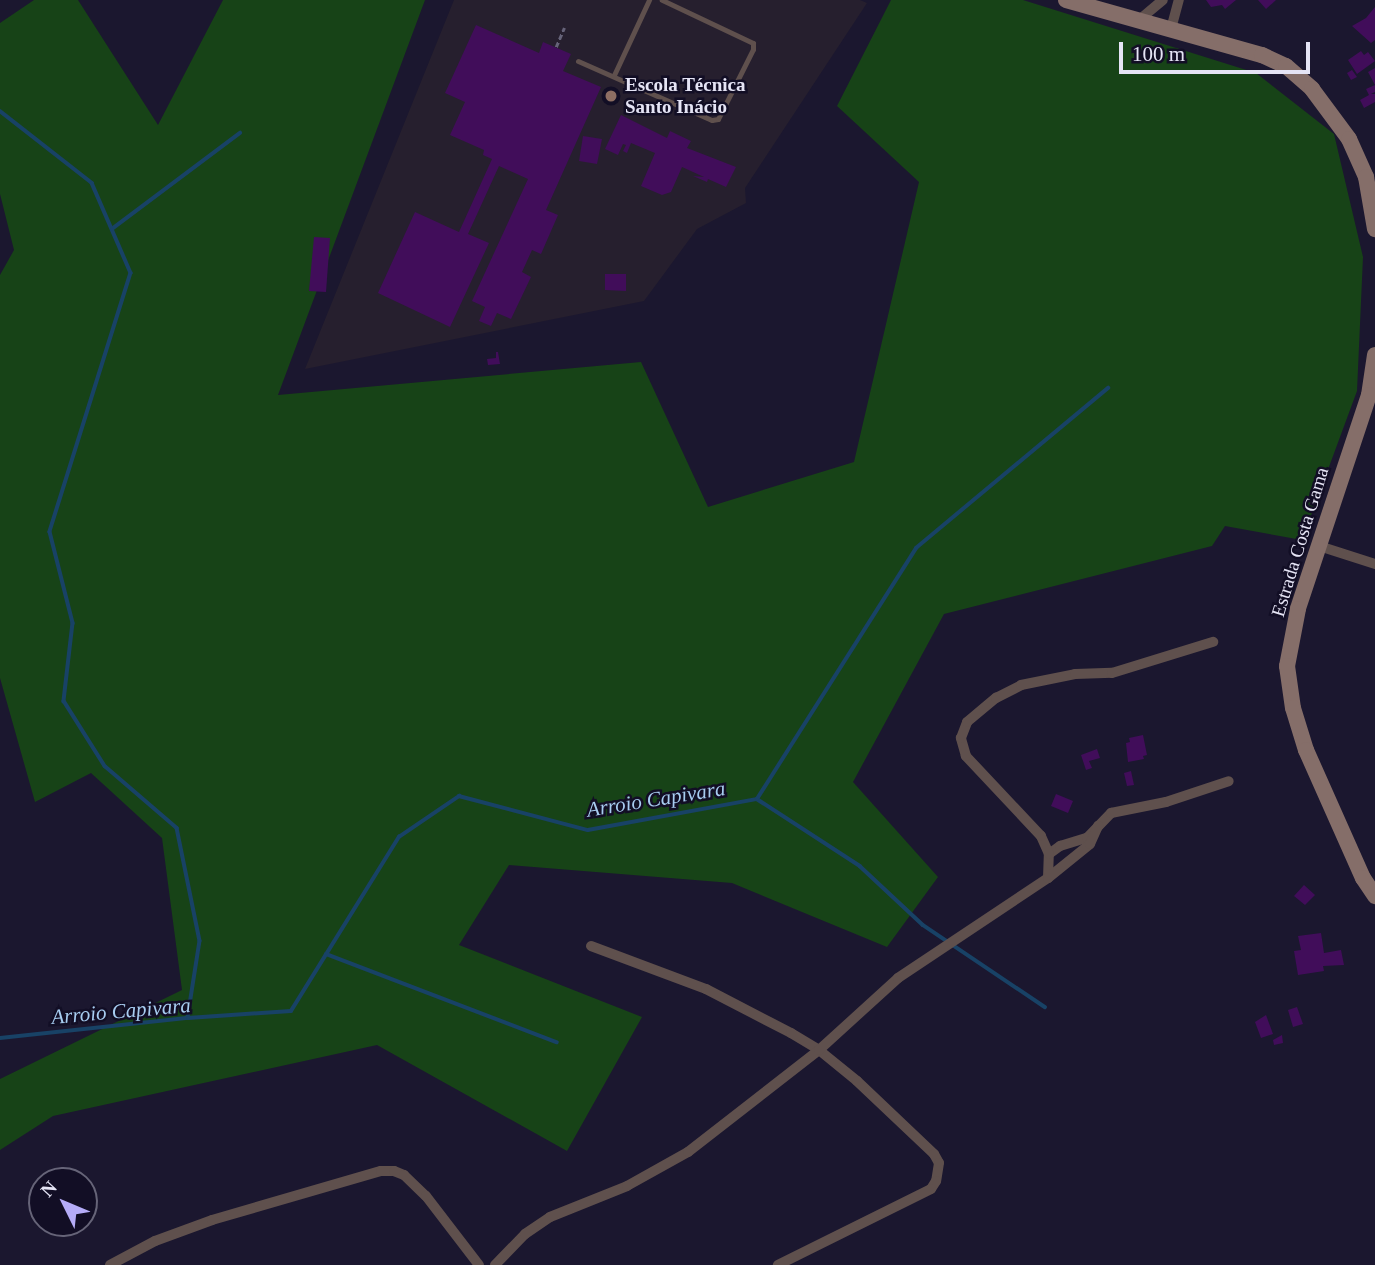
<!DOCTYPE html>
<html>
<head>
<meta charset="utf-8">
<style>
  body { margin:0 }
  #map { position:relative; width:1375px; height:1265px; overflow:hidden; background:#1b172f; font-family:Georgia,serif }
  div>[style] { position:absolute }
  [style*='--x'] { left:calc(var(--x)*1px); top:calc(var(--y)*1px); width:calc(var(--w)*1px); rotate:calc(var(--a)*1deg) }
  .education>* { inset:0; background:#261f2e }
  .green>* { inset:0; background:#174317 }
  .stream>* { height:3.5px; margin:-1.75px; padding:0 1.75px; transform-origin:1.75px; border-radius:1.75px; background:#184266 }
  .building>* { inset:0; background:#410d5a }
  .path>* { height:2.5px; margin-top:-1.25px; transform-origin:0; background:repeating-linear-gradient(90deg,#666379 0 5px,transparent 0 8.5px) }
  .lane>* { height:5px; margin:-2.5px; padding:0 2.5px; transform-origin:2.5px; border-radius:2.5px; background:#5f504d }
  .street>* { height:10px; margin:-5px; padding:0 5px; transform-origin:5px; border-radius:5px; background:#5f504d }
  .secondary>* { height:16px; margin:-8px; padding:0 8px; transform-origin:8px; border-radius:8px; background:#856e69 }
  .dots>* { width:19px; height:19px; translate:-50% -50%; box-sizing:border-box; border:4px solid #120e25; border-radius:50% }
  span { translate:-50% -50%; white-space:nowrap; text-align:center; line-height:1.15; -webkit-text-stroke:5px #120e25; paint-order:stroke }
  .poi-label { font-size:19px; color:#e5e4f5; font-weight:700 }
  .left { translate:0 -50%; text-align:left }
  .street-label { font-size:19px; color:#e5e4f5 }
  .water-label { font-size:21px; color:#a7ccf0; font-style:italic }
  .north { position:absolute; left:28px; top:1167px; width:70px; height:70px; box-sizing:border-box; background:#120e25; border:2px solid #666478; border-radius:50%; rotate:313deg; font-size:19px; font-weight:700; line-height:28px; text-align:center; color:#e5e4f5 }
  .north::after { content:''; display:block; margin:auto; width:24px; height:32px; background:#b5acf8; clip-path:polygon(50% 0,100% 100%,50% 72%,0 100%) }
  .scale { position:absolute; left:1119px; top:42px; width:191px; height:32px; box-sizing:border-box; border:4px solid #e5e4f5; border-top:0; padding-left:9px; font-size:21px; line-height:24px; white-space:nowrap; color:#e5e4f5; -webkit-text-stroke:5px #120e25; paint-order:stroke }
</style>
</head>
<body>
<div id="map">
  <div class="education">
    <div style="clip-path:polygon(454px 0,860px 0,867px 3px,745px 188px,746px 203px,697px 229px,644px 301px,305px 369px)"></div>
  </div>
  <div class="green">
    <div style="clip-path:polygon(34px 0,78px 0,158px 125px,223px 0,425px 0,278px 395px,641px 362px,708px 507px,854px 462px,919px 182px,837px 106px,891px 0,1023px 0,1256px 73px,1334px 134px,1363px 257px,1357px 391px,1302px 540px,1225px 526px,1212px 546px,944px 614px,853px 782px,938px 877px,887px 947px,732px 883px,509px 865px,459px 945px,642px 1017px,567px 1151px,377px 1045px,53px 1116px,0 1150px,0 1079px,182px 990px,162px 838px,91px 773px,35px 802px,0 678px,0 275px,14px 250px,0 194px,0 23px)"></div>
  </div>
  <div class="stream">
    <div style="--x:0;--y:111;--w:117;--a:38"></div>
    <div style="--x:92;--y:183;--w:98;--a:66.6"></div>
    <div style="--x:131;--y:273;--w:271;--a:107.4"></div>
    <div style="--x:50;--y:532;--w:94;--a:75.8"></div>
    <div style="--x:73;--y:623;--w:79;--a:96.6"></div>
    <div style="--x:64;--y:701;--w:77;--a:57.8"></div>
    <div style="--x:105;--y:766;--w:95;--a:40.7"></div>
    <div style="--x:177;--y:828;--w:115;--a:78.5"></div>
    <div style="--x:200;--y:941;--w:78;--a:98.9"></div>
    <div style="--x:112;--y:229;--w:160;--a:-36.9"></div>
    <div style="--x:757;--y:799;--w:123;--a:33"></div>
    <div style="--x:860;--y:866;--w:86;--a:43.1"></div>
    <div style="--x:923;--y:925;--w:147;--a:33.9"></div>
    <div style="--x:326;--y:954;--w:247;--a:20.9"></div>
    <div style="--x:0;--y:1038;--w:189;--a:-6.1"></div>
    <div style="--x:188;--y:1018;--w:103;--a:-3.9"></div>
    <div style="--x:291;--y:1011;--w:205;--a:-58.2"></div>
    <div style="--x:399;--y:837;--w:73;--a:-34.3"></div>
    <div style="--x:459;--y:796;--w:133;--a:14.8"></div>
    <div style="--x:588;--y:830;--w:172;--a:-10.4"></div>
    <div style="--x:757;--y:799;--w:297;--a:-57.6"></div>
    <div style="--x:916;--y:548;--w:250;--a:-39.8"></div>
  </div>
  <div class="building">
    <div style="clip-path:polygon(1206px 0,1236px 0,1225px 9px,1222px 5px,1211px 7px)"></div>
    <div style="clip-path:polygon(1258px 0,1276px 0,1266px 9px)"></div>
    <div style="clip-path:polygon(1375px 7px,1375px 40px,1371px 43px,1352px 26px,1366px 18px)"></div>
    <div style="clip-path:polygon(476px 25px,539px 53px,543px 42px,571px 54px,563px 71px,601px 87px,546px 210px,558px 215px,541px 254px,532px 250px,522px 272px,531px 277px,511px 319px,497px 313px,491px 326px,479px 321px,485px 307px,472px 301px,528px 179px,499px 166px,468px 234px,489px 243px,450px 327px,378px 293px,415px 212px,459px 232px,492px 159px,483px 155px,484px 150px,450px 135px,465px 102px,445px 93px)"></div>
    <div style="clip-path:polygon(1361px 51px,1364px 55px,1368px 52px,1375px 61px,1357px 74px,1348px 60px)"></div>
    <div style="clip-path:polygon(1375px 68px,1375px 92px,1371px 94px,1375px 94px,1375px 102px,1364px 108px,1360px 100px,1369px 95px,1366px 89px,1375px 85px,1368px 72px)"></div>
    <div style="clip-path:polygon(1352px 70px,1357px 77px,1351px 80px,1347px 73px)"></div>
    <div style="clip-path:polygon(621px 115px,667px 138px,670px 131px,691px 141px,687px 148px,736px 167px,726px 187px,708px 179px,707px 182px,693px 176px,704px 177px,682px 167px,671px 192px,662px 195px,641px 186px,655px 153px,631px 143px,627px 153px,623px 151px,626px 145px,623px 144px,618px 155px,605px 149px)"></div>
    <div style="clip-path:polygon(583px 136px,602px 139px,597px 164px,579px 161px)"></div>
    <div style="clip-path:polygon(314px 237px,330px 238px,326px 292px,309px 291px)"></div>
    <div style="clip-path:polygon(605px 274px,626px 274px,626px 291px,605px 290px)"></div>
    <div style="clip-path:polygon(496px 352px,498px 352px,500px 364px,488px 365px,487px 359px,496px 358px)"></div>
    <div style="clip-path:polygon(1143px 735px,1147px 755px,1143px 756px,1144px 759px,1128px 762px,1126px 743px,1130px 742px,1129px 738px)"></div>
    <div style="clip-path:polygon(1097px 749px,1100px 758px,1089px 761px,1092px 768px,1086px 770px,1081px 755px)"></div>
    <div style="clip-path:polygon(1131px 771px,1134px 785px,1127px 786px,1124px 773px)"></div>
    <div style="clip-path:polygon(1056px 794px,1073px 801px,1068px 813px,1051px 806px)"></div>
    <div style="clip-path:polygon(1304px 885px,1315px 895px,1305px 905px,1294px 896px)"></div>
    <div style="clip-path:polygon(1321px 933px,1324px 953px,1341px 950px,1344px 965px,1323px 966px,1324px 971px,1298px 975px,1294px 951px,1301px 950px,1298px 936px)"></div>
    <div style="clip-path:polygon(1297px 1007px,1303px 1024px,1293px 1027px,1288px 1010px)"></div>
    <div style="clip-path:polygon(1266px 1015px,1273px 1034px,1261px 1038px,1255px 1022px)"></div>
    <div style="clip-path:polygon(1282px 1035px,1283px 1043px,1274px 1045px,1273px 1040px)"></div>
  </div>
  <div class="path">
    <div style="--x:556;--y:47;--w:21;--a:-67"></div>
  </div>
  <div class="lane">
    <div style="--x:578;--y:61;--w:146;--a:23.8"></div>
    <div style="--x:712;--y:120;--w:6;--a:-9"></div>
    <div style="--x:718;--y:119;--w:78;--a:-63.4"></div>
    <div style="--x:753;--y:49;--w:6;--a:-90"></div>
    <div style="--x:753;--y:43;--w:101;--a:-154.7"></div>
    <div style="--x:614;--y:75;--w:83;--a:-65"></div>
  </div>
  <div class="street">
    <div style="--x:1139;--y:20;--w:31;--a:-40"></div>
    <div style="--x:1171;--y:29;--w:30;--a:-75"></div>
    <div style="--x:1319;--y:546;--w:59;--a:17.8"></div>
    <div style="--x:1049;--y:854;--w:14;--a:-36"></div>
    <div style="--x:1060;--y:846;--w:28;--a:-17"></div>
    <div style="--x:1087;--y:838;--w:35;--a:-46"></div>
    <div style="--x:1111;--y:813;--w:56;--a:-11.3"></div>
    <div style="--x:1166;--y:802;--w:66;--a:-18.4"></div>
    <div style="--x:1048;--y:878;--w:24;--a:-88"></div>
    <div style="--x:1049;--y:854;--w:20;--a:-114"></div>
    <div style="--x:1041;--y:836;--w:110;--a:-133.2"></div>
    <div style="--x:966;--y:756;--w:19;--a:-106"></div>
    <div style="--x:961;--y:738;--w:17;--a:-69"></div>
    <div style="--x:967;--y:722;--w:38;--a:-40"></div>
    <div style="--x:996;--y:698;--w:28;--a:-27"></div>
    <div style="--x:1021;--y:685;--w:55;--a:-11.5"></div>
    <div style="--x:1075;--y:674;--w:37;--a:-2"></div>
    <div style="--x:1112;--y:673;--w:106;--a:-17.1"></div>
    <div style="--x:591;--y:946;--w:123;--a:20.5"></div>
    <div style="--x:706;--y:989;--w:96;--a:27.4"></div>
    <div style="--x:791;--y:1033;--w:33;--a:31"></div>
    <div style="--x:819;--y:1050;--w:49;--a:39.2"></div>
    <div style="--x:857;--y:1081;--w:106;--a:43.5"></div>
    <div style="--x:934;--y:1154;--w:10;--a:61"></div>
    <div style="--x:939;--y:1163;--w:18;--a:99"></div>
    <div style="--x:936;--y:1181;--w:9;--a:122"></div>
    <div style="--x:931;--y:1189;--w:171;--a:153.6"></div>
    <div style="--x:110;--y:1265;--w:51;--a:-28.1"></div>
    <div style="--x:155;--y:1241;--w:61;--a:-20.2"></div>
    <div style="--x:212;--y:1220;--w:176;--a:-16.2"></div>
    <div style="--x:381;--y:1171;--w:13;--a:0"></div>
    <div style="--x:394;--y:1171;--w:11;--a:22"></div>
    <div style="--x:404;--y:1175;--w:30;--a:44"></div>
    <div style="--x:426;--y:1196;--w:87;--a:52.5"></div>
    <div style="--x:495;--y:1265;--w:43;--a:-45.9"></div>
    <div style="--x:525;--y:1234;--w:30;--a:-34"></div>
    <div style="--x:550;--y:1217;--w:83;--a:-21.9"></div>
    <div style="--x:627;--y:1186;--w:70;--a:-29.1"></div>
    <div style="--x:688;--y:1152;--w:166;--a:-37.9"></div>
    <div style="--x:819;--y:1050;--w:107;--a:-42.3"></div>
    <div style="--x:898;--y:978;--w:180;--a:-33.7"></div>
    <div style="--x:1048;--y:878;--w:54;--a:-39"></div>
    <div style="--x:1090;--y:844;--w:20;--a:-66"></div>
  </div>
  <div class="secondary">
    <div style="--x:1066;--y:0;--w:204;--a:15.7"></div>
    <div style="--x:1262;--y:55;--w:26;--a:25"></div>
    <div style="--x:1286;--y:66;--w:35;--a:41"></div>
    <div style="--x:1312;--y:89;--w:62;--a:53.5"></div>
    <div style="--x:1349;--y:139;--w:42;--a:65.9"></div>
    <div style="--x:1366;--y:177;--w:53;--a:80.2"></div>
    <div style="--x:1375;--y:355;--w:40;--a:98.5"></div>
    <div style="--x:1369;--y:395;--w:225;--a:108.4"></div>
    <div style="--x:1298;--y:609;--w:58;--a:100.9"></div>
    <div style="--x:1287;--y:666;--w:42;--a:81.9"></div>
    <div style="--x:1293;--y:708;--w:44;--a:72.8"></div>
    <div style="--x:1306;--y:750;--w:140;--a:66"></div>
    <div style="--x:1363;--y:878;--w:22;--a:56"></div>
  </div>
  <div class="dots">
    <div style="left:611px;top:96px;background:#8d6e63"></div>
  </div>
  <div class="poi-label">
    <span class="left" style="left:625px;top:96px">Escola Técnica<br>Santo Inácio</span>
  </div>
  <div class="street-label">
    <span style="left:1300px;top:542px;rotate:-73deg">Estrada Costa Gama</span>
  </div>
  <div class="water-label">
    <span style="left:656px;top:799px;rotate:-9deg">Arroio Capivara</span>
    <span style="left:121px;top:1011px;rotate:-5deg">Arroio Capivara</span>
  </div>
  <div class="north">N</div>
  <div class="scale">100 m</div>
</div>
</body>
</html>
